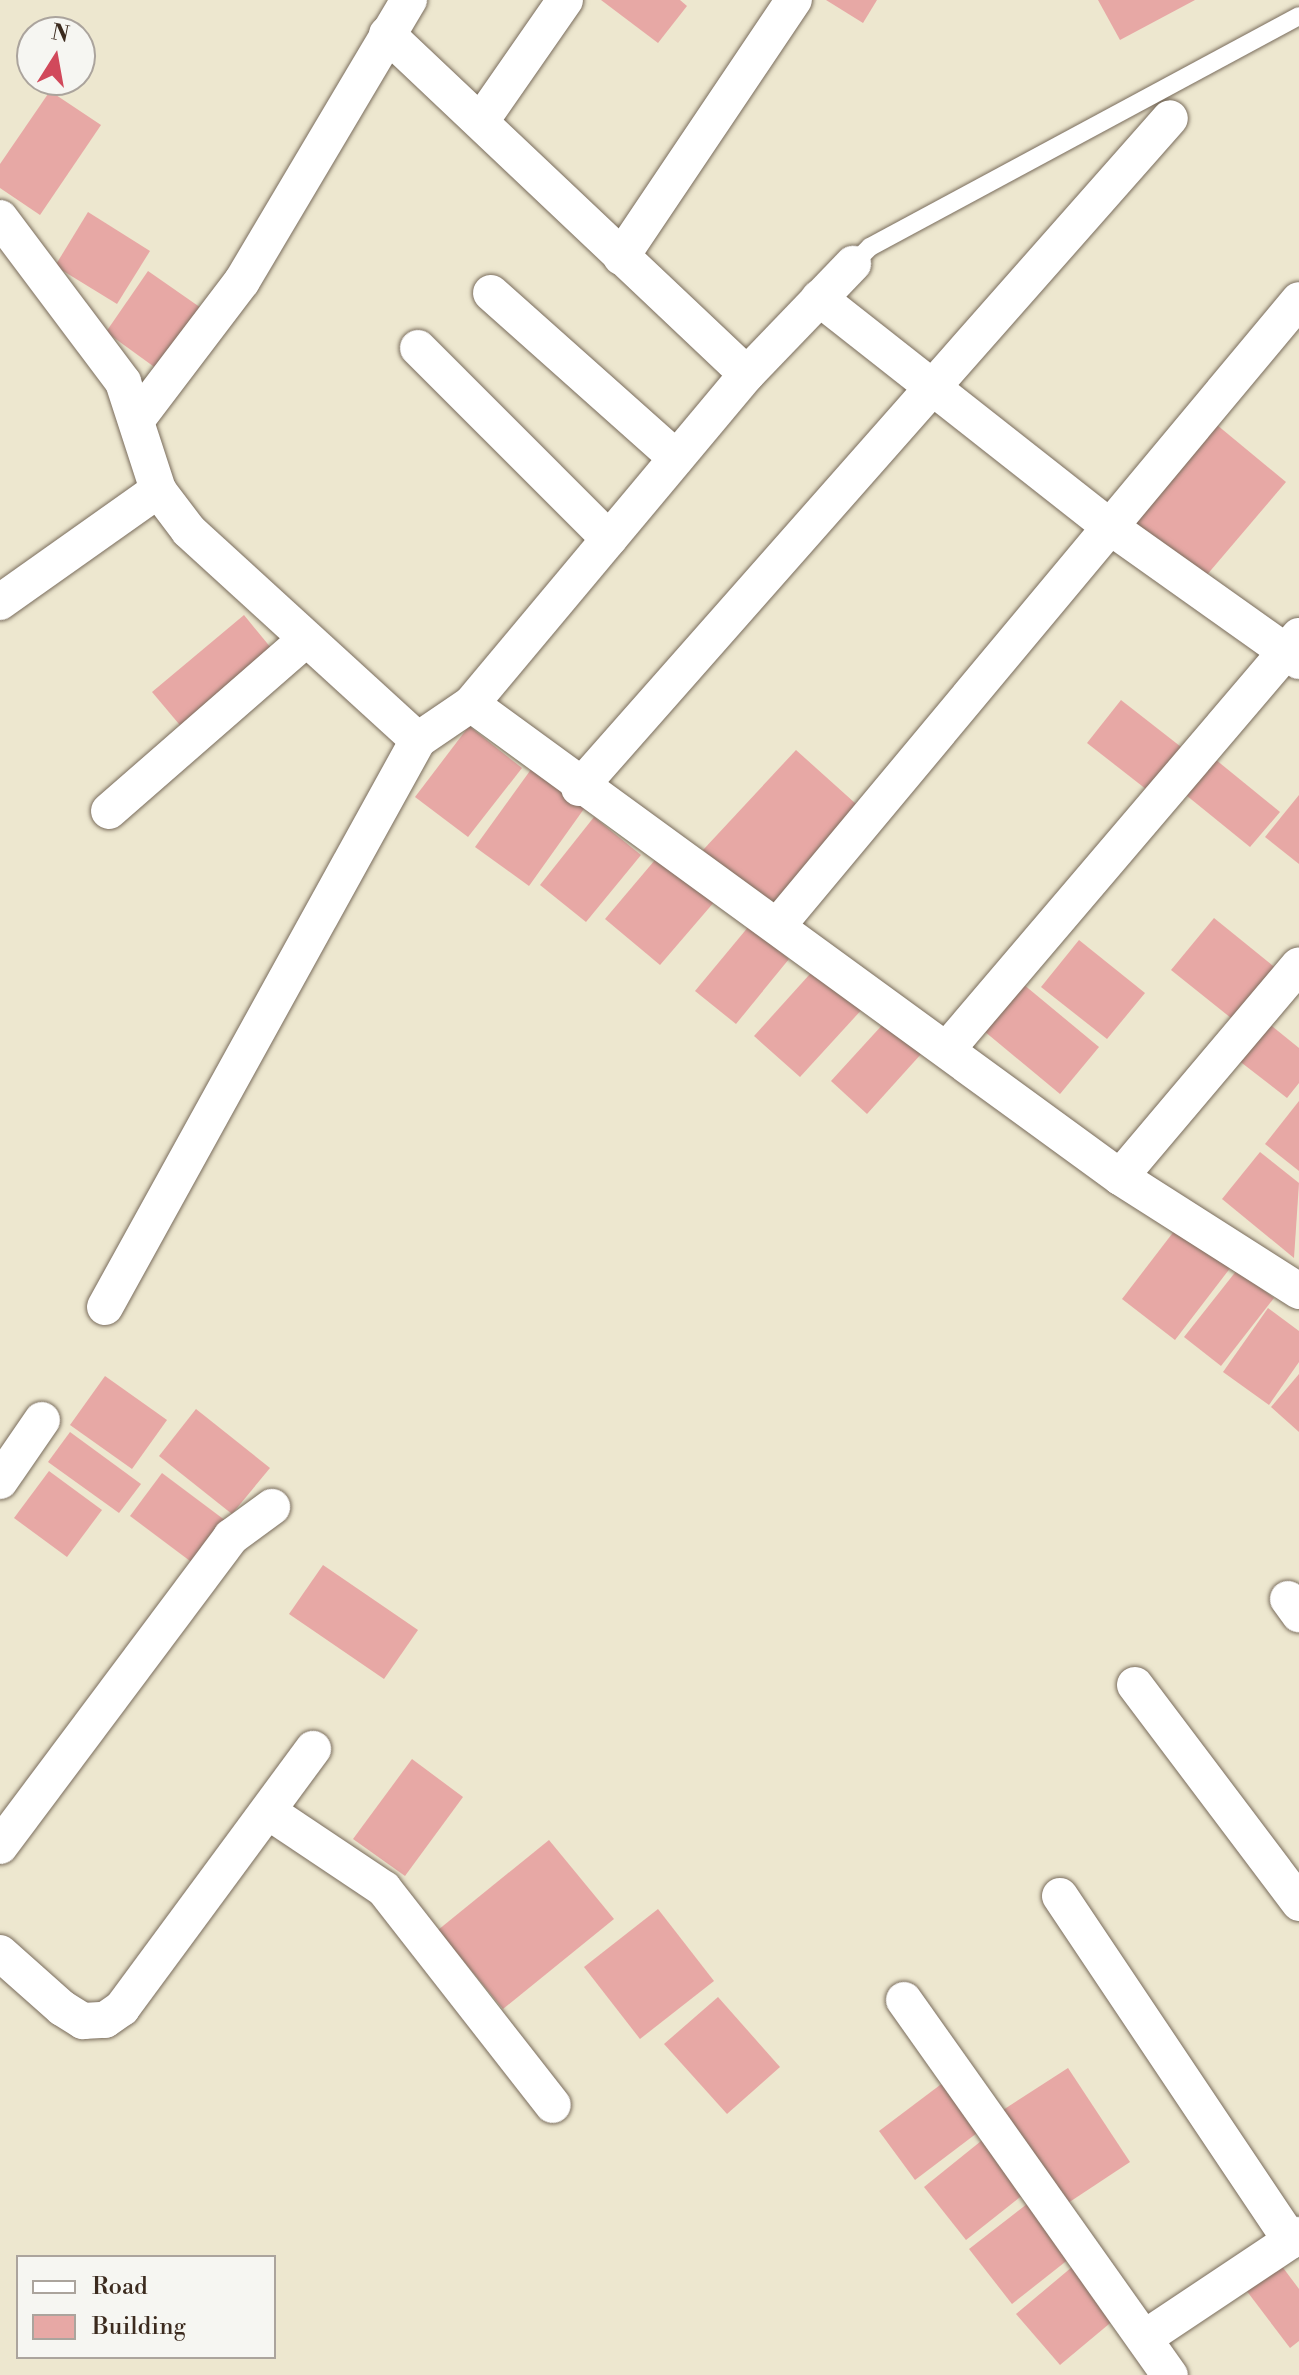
<!DOCTYPE html>
<html>
<head>
<meta charset="utf-8">
<style>
  body { margin:0 }
  #map { position:relative; width:1299px; height:2375px; overflow:hidden; background:#ede7cf; font-family:"Libre Bodoni",serif }
  div>[style] { position:absolute }
  [style*='--x'] { left:calc(var(--x)*1px); top:calc(var(--y)*1px); width:calc(var(--w)*1px); rotate:calc(var(--a)*1deg) }
  .building>* { inset:0; background:#e7a8a5 }
  .roads { filter:drop-shadow(0 0 2px #796c5c) drop-shadow(0 0 2px #796c5c) }
  .service>* { height:18px; margin:-9px; padding:0 9px; transform-origin:9px; border-radius:9px; background:#fff }
  .minor>* { height:36px; margin:-18px; padding:0 18px; transform-origin:18px; border-radius:18px; background:#fff }
  span { translate:-50% -50%; white-space:nowrap; text-align:center; line-height:1.15; -webkit-text-stroke:8px #f6f6f2; paint-order:stroke }
  .legend { position:absolute; left:16px; top:2255px; width:260px; height:104px; box-sizing:border-box; background:#f6f6f2; border:2px solid #aba49d; margin:0; padding:10px 14px; list-style:none; font-size:24px; color:#3b2a1e }
  .legend li { display:flex; align-items:center; gap:16px; height:40px }
  .legend b { width:40px; border:2px solid #aba49d }
  .north { position:absolute; left:16px; top:16px; width:80px; height:80px; box-sizing:border-box; background:#f6f6f2; border:2px solid #aba49d; border-radius:50%; rotate:11deg; font-size:22px; font-weight:700; line-height:32px; text-align:center; color:#3b2a1e }
  .north::after { content:''; display:block; margin:auto; width:28px; height:36px; background:#d1495b; clip-path:polygon(50% 0,100% 100%,50% 72%,0 100%) }
</style>
</head>
<body>
<div id="map">
  <div class="building">
    <div style="clip-path:polygon(601px 0,680px 0,687px 6px,658px 43px)"></div>
    <div style="clip-path:polygon(826px 0,877px 0,863px 23px)"></div>
    <div style="clip-path:polygon(1098px 0,1195px 0,1120px 40px)"></div>
    <div style="clip-path:polygon(50px 91px,101px 125px,40px 215px,0 188px,0 164px)"></div>
    <div style="clip-path:polygon(88px 212px,150px 251px,117px 304px,55px 266px)"></div>
    <div style="clip-path:polygon(148px 271px,204px 310px,164px 374px,106px 332px)"></div>
    <div style="clip-path:polygon(1211px 420px,1286px 482px,1200px 583px,1126px 522px)"></div>
    <div style="clip-path:polygon(244px 615px,276px 654px,184px 730px,152px 692px)"></div>
    <div style="clip-path:polygon(1121px 700px,1185px 750px,1151px 793px,1087px 743px)"></div>
    <div style="clip-path:polygon(469px 726px,522px 768px,468px 837px,415px 797px)"></div>
    <div style="clip-path:polygon(796px 750px,865px 812px,771px 913px,703px 850px)"></div>
    <div style="clip-path:polygon(1210px 755px,1280px 812px,1250px 847px,1181px 791px)"></div>
    <div style="clip-path:polygon(532px 768px,586px 806px,529px 886px,475px 847px)"></div>
    <div style="clip-path:polygon(1299px 795px,1299px 864px,1265px 837px)"></div>
    <div style="clip-path:polygon(594px 817px,641px 855px,586px 922px,540px 885px)"></div>
    <div style="clip-path:polygon(660px 854px,715px 901px,660px 965px,605px 919px)"></div>
    <div style="clip-path:polygon(1214px 918px,1283px 974px,1241px 1026px,1171px 970px)"></div>
    <div style="clip-path:polygon(749px 926px,789px 959px,736px 1024px,695px 991px)"></div>
    <div style="clip-path:polygon(1079px 940px,1145px 993px,1107px 1039px,1041px 987px)"></div>
    <div style="clip-path:polygon(819px 964px,865px 1006px,800px 1077px,754px 1036px)"></div>
    <div style="clip-path:polygon(1023px 984px,1099px 1047px,1060px 1094px,984px 1031px)"></div>
    <div style="clip-path:polygon(895px 1011px,931px 1043px,867px 1114px,831px 1081px)"></div>
    <div style="clip-path:polygon(1268px 1023px,1299px 1048px,1299px 1083px,1287px 1098px,1238px 1060px)"></div>
    <div style="clip-path:polygon(1299px 1101px,1299px 1171px,1265px 1144px)"></div>
    <div style="clip-path:polygon(1260px 1152px,1299px 1183px,1294px 1258px,1222px 1199px)"></div>
    <div style="clip-path:polygon(1178px 1226px,1231px 1267px,1175px 1340px,1122px 1299px)"></div>
    <div style="clip-path:polygon(1237px 1270px,1274px 1298px,1221px 1366px,1184px 1337px)"></div>
    <div style="clip-path:polygon(1268px 1308px,1299px 1331px,1299px 1362px,1269px 1405px,1223px 1372px)"></div>
    <div style="clip-path:polygon(1299px 1374px,1299px 1432px,1271px 1407px)"></div>
    <div style="clip-path:polygon(105px 1376px,167px 1420px,132px 1469px,70px 1425px)"></div>
    <div style="clip-path:polygon(196px 1409px,270px 1468px,232px 1514px,159px 1456px)"></div>
    <div style="clip-path:polygon(70px 1432px,141px 1484px,119px 1513px,48px 1462px)"></div>
    <div style="clip-path:polygon(49px 1471px,102px 1510px,67px 1557px,14px 1518px)"></div>
    <div style="clip-path:polygon(162px 1473px,226px 1521px,194px 1564px,130px 1516px)"></div>
    <div style="clip-path:polygon(323px 1565px,418px 1630px,384px 1679px,289px 1614px)"></div>
    <div style="clip-path:polygon(412px 1759px,463px 1797px,405px 1876px,353px 1839px)"></div>
    <div style="clip-path:polygon(549px 1840px,614px 1919px,503px 2009px,438px 1930px)"></div>
    <div style="clip-path:polygon(658px 1909px,714px 1981px,640px 2039px,584px 1967px)"></div>
    <div style="clip-path:polygon(718px 1997px,780px 2067px,727px 2114px,664px 2044px)"></div>
    <div style="clip-path:polygon(1068px 2068px,1130px 2162px,1065px 2205px,1003px 2110px)"></div>
    <div style="clip-path:polygon(948px 2079px,985px 2127px,915px 2180px,879px 2131px)"></div>
    <div style="clip-path:polygon(991px 2133px,1034px 2186px,966px 2240px,924px 2187px)"></div>
    <div style="clip-path:polygon(1036px 2197px,1079px 2251px,1012px 2304px,969px 2249px)"></div>
    <div style="clip-path:polygon(1078px 2262px,1121px 2314px,1060px 2365px,1016px 2314px)"></div>
    <div style="clip-path:polygon(1281px 2265px,1299px 2289px,1299px 2341px,1290px 2348px,1246px 2290px)"></div>
  </div>
  <div class="roads">
    <div class="service">
      <div style="--x:853;--y:264;--w:24;--a:-45"></div>
      <div style="--x:870;--y:247;--w:487;--a:-28.3"></div>
    </div>
    <div class="minor">
      <div style="--x:387;--y:34;--w:495;--a:43.4"></div>
      <div style="--x:481;--y:121;--w:147;--a:-55.2"></div>
      <div style="--x:0;--y:218;--w:205;--a:53.1"></div>
      <div style="--x:123;--y:382;--w:114;--a:72"></div>
      <div style="--x:158;--y:490;--w:51;--a:52.9"></div>
      <div style="--x:189;--y:531;--w:310;--a:42.4"></div>
      <div style="--x:621;--y:257;--w:310;--a:-56.1"></div>
      <div style="--x:491;--y:293;--w:248;--a:41.7"></div>
      <div style="--x:819;--y:298;--w:369;--a:38.2"></div>
      <div style="--x:1109;--y:526;--w:233;--a:35.4"></div>
      <div style="--x:418;--y:348;--w:270;--a:45"></div>
      <div style="--x:138;--y:418;--w:172;--a:-52.8"></div>
      <div style="--x:242;--y:281;--w:327;--a:-59.3"></div>
      <div style="--x:0;--y:602;--w:194;--a:-35.3"></div>
      <div style="--x:471;--y:704;--w:803;--a:36.09"></div>
      <div style="--x:1120;--y:1177;--w:212;--a:32.5"></div>
      <div style="--x:579;--y:788;--w:893;--a:-48.58"></div>
      <div style="--x:109;--y:811;--w:259;--a:-41.1"></div>
      <div style="--x:779;--y:924;--w:812;--a:-50.19"></div>
      <div style="--x:949;--y:1047;--w:540;--a:-49.58"></div>
      <div style="--x:1120;--y:1177;--w:277;--a:-49.8"></div>
      <div style="--x:105;--y:1307;--w:648;--a:-61.1"></div>
      <div style="--x:418;--y:740;--w:64;--a:-34.2"></div>
      <div style="--x:471;--y:704;--w:430;--a:-50.1"></div>
      <div style="--x:747;--y:374;--w:153;--a:-46.1"></div>
      <div style="--x:0;--y:1481;--w:74;--a:-55.5"></div>
      <div style="--x:1288;--y:1599;--w:19;--a:54"></div>
      <div style="--x:1135;--y:1685;--w:273;--a:53"></div>
      <div style="--x:269;--y:1812;--w:138;--a:33.8"></div>
      <div style="--x:384;--y:1889;--w:274;--a:52"></div>
      <div style="--x:0;--y:1846;--w:386;--a:-53.2"></div>
      <div style="--x:231;--y:1537;--w:51;--a:-36.2"></div>
      <div style="--x:1060;--y:1896;--w:415;--a:56.2"></div>
      <div style="--x:0;--y:1953;--w:83;--a:41.6"></div>
      <div style="--x:62;--y:2008;--w:25;--a:32"></div>
      <div style="--x:83;--y:2021;--w:22;--a:-3"></div>
      <div style="--x:105;--y:2020;--w:21;--a:-35"></div>
      <div style="--x:122;--y:2008;--w:322;--a:-53.6"></div>
      <div style="--x:904;--y:2000;--w:460;--a:54.7"></div>
      <div style="--x:1146;--y:2337;--w:184;--a:-33.7"></div>
    </div>
  </div>
  <ul class="legend">
  <li><b style="height:10px;background:#fff"></b>Road</li>
  <li><b style="height:22px;background:#e7a8a5"></b>Building</li>
  </ul>
  <div class="north">N</div>
</div>
</body>
</html>
